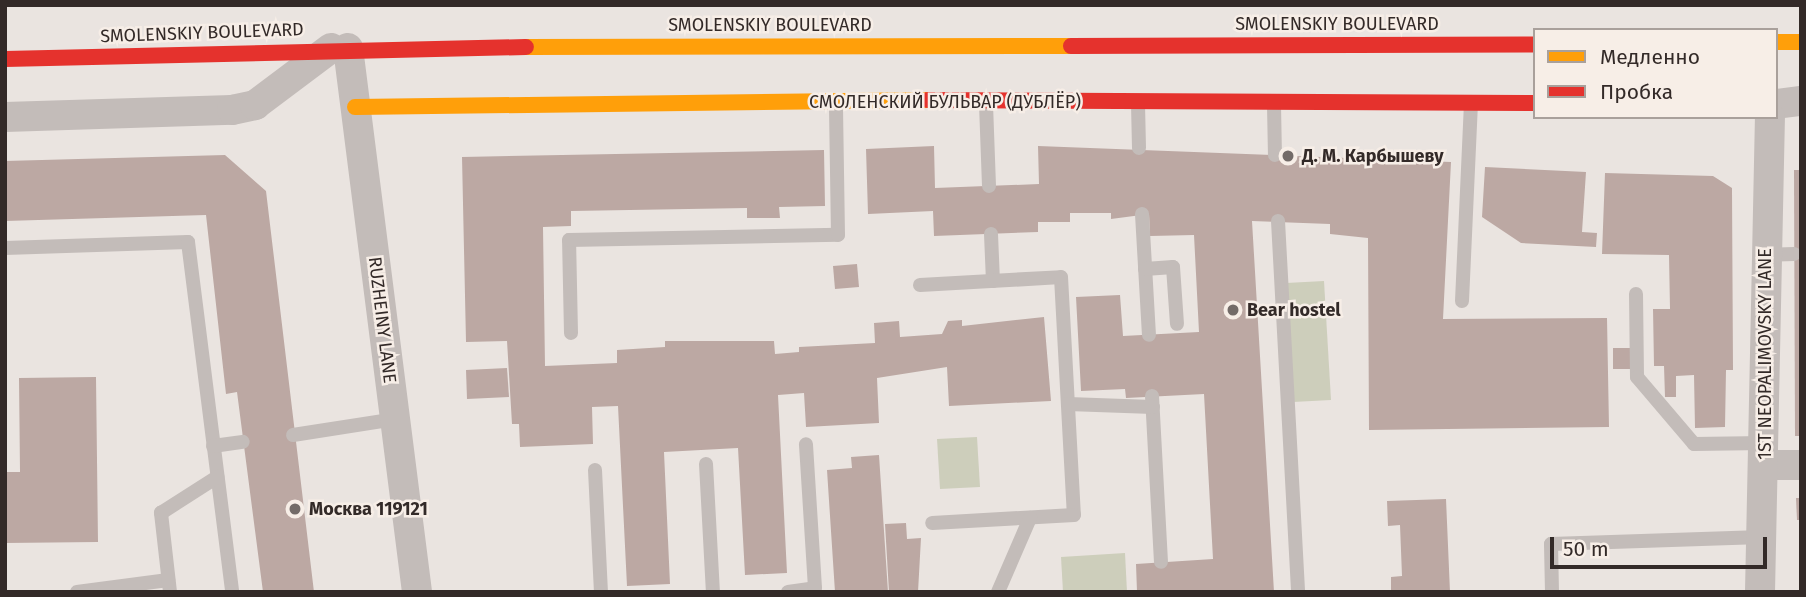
<!DOCTYPE html>
<html>
<head>
<meta charset="utf-8">
<style>
  body { margin:0 }
  #map { position:relative; width:1806px; height:597px; overflow:hidden; background:#eae4e0; font-family:"Fira Sans",sans-serif }
  div>[style] { position:absolute }
  [style*='--x'] { left:calc(var(--x)*1px); top:calc(var(--y)*1px); width:calc(var(--w)*1px); rotate:calc(var(--a)*1deg) }
  .green>* { inset:0; background:#cdcebb }
  .building>* { inset:0; background:#bca8a3 }
  .lane>* { height:14px; margin:-7px; padding:0 7px; transform-origin:7px; border-radius:7px; background:#c3bcb9 }
  .street>* { height:30px; margin:-15px; padding:0 15px; transform-origin:15px; border-radius:15px; background:#c3bcb9 }
  .slow>* { height:16px; margin:-8px; padding:0 8px; transform-origin:8px; border-radius:8px; background:#ff9f0a }
  .jam>* { height:16px; margin:-8px; padding:0 8px; transform-origin:8px; border-radius:8px; background:#e5322d }
  .dots>* { width:19px; height:19px; translate:-50% -50%; box-sizing:border-box; border:4px solid #f7eee7; border-radius:50% }
  span { translate:-50% -50%; white-space:nowrap; text-align:center; line-height:1.15; -webkit-text-stroke:5px #f7eee7; paint-order:stroke }
  .street-label { font-size:18px; color:#332a28 }
  .poi-label { font-size:18px; color:#332a28; font-weight:700 }
  .left { translate:0 -50%; text-align:left }
  .frame { position:absolute; inset:0; border:7px solid #332a28; pointer-events:none }
  .legend { position:absolute; left:1533px; top:28px; width:245px; height:91px; box-sizing:border-box; background:#f7eee7; border:2px solid #a9a09b; margin:0; padding:9px 12px; list-style:none; font-size:21px; color:#332a28 }
  .legend li { display:flex; align-items:center; gap:14px; height:35px }
  .legend b { width:35px; border:2px solid #a9a09b }
  .scale { position:absolute; left:1550px; top:537px; width:217px; height:32px; box-sizing:border-box; border:4px solid #332a28; border-top:0; padding-left:9px; font-size:21px; line-height:24px; white-space:nowrap; color:#332a28; -webkit-text-stroke:5px #f7eee7; paint-order:stroke }
</style>
</head>
<body>
<div id="map">
  <div class="green">
    <div style="clip-path:polygon(1324px 281px,1331px 400px,1293px 402px,1286px 283px)"></div>
    <div style="clip-path:polygon(977px 437px,980px 487px,940px 489px,937px 439px)"></div>
    <div style="clip-path:polygon(1125px 553px,1127px 592px,1063px 592px,1061px 557px)"></div>
  </div>
  <div class="building">
    <div style="clip-path:polygon(934px 146px,935px 188px,1039px 184px,1038px 146px,1451px 162px,1443px 319px,1607px 318px,1609px 427px,1369px 430px,1368px 238px,1330px 234px,1330px 224px,1252px 221px,1274px 592px,1137px 592px,1136px 564px,1213px 559px,1204px 394px,1126px 398px,1125px 389px,1081px 391px,1076px 297px,1120px 295px,1123px 336px,1199px 332px,1194px 235px,1150px 236px,1149px 214px,1111px 219px,1111px 213px,1070px 213px,1070px 222px,1038px 222px,1038px 232px,934px 236px,933px 211px,868px 214px,866px 149px)"></div>
    <div style="clip-path:polygon(824px 150px,825px 206px,779px 207px,780px 218px,747px 218px,747px 208px,571px 211px,571px 226px,543px 227px,545px 366px,617px 363px,617px 350px,665px 347px,665px 341px,774px 341px,775px 354px,799px 352px,799px 347px,875px 343px,874px 323px,899px 321px,900px 337px,942px 334px,948px 321px,962px 320px,962px 326px,1044px 317px,1051px 401px,949px 406px,947px 367px,877px 378px,879px 423px,806px 427px,804px 393px,778px 395px,787px 573px,745px 575px,738px 448px,664px 452px,670px 584px,627px 586px,618px 406px,592px 407px,593px 444px,520px 447px,519px 424px,512px 424px,507px 341px,466px 342px,462px 157px)"></div>
    <div style="clip-path:polygon(225px 155px,266px 191px,314px 592px,263px 592px,237px 392px,226px 394px,206px 215px,5px 221px,5px 161px)"></div>
    <div style="clip-path:polygon(1485px 167px,1586px 172px,1582px 232px,1597px 233px,1596px 247px,1521px 243px,1482px 217px)"></div>
    <div style="clip-path:polygon(1794px 170px,1801px 170px,1801px 436px,1795px 436px)"></div>
    <div style="clip-path:polygon(1605px 173px,1713px 176px,1732px 188px,1733px 370px,1726px 370px,1725px 427px,1695px 428px,1694px 375px,1676px 376px,1676px 397px,1665px 397px,1664px 366px,1654px 366px,1653px 309px,1670px 309px,1669px 255px,1602px 254px)"></div>
    <div style="clip-path:polygon(857px 264px,859px 287px,835px 289px,833px 266px)"></div>
    <div style="clip-path:polygon(1613px 348px,1630px 348px,1630px 369px,1613px 369px)"></div>
    <div style="clip-path:polygon(507px 368px,509px 397px,467px 399px,466px 370px)"></div>
    <div style="clip-path:polygon(96px 377px,98px 542px,5px 543px,5px 472px,20px 472px,19px 378px)"></div>
    <div style="clip-path:polygon(879px 455px,888px 592px,835px 592px,827px 470px,852px 468px,851px 457px)"></div>
    <div style="clip-path:polygon(1796px 498px,1801px 498px,1801px 520px,1797px 520px)"></div>
    <div style="clip-path:polygon(1446px 499px,1450px 592px,1391px 592px,1391px 577px,1402px 576px,1400px 525px,1388px 526px,1387px 501px)"></div>
    <div style="clip-path:polygon(906px 523px,907px 539px,921px 538px,918px 592px,889px 592px,885px 524px)"></div>
  </div>
  <div class="lane">
    <div style="--x:986;--y:104;--w:82;--a:87.9"></div>
    <div style="--x:1138;--y:104;--w:44;--a:88.7"></div>
    <div style="--x:1274;--y:105;--w:50;--a:88.9"></div>
    <div style="--x:1142;--y:214;--w:121;--a:86.7"></div>
    <div style="--x:1278;--y:221;--w:372;--a:86.9"></div>
    <div style="--x:991;--y:234;--w:47;--a:87.6"></div>
    <div style="--x:5;--y:248;--w:183;--a:-1.9"></div>
    <div style="--x:188;--y:242;--w:353;--a:82.8"></div>
    <div style="--x:1765;--y:255;--w:29;--a:-2"></div>
    <div style="--x:1145;--y:269;--w:28;--a:-4"></div>
    <div style="--x:1173;--y:267;--w:57;--a:86"></div>
    <div style="--x:920;--y:285;--w:141;--a:-3.2"></div>
    <div style="--x:1061;--y:277;--w:238;--a:86.9"></div>
    <div style="--x:1074;--y:515;--w:142;--a:176.8"></div>
    <div style="--x:1636;--y:294;--w:83;--a:89.3"></div>
    <div style="--x:1637;--y:377;--w:88;--a:49.6"></div>
    <div style="--x:1694;--y:444;--w:70;--a:-0.8"></div>
    <div style="--x:1462;--y:301;--w:196;--a:-87.4"></div>
    <div style="--x:571;--y:333;--w:93;--a:-91.2"></div>
    <div style="--x:569;--y:240;--w:269;--a:-1.1"></div>
    <div style="--x:838;--y:235;--w:134;--a:-90.9"></div>
    <div style="--x:1152;--y:396;--w:166;--a:86.9"></div>
    <div style="--x:1068;--y:404;--w:85;--a:2"></div>
    <div style="--x:293;--y:435;--w:103;--a:-8.9"></div>
    <div style="--x:213;--y:446;--w:30;--a:-8"></div>
    <div style="--x:706;--y:464;--w:128;--a:86.9"></div>
    <div style="--x:595;--y:470;--w:122;--a:87.2"></div>
    <div style="--x:77;--y:592;--w:92;--a:-7.5"></div>
    <div style="--x:170;--y:592;--w:80;--a:-96.5"></div>
    <div style="--x:161;--y:513;--w:67;--a:-32.7"></div>
    <div style="--x:788;--y:592;--w:27;--a:-8"></div>
    <div style="--x:815;--y:588;--w:144;--a:-93.6"></div>
    <div style="--x:998;--y:592;--w:81;--a:-66.6"></div>
    <div style="--x:1552;--y:592;--w:48;--a:-91.2"></div>
    <div style="--x:1551;--y:544;--w:211;--a:-1.9"></div>
  </div>
  <div class="street">
    <div style="--x:348;--y:48;--w:548;--a:82.77"></div>
    <div style="--x:1776;--y:104;--w:25;--a:-7"></div>
    <div style="--x:5;--y:117;--w:227;--a:-1.8"></div>
    <div style="--x:232;--y:110;--w:24;--a:-12"></div>
    <div style="--x:255;--y:105;--w:95;--a:-36.9"></div>
    <div style="--x:1764;--y:465;--w:37;--a:0"></div>
    <div style="--x:1760;--y:592;--w:475;--a:-88.8"></div>
  </div>
  <div class="slow">
    <div style="--x:1776;--y:42;--w:25;--a:0"></div>
    <div style="--x:526;--y:47;--w:545;--a:-0.11"></div>
    <div style="--x:355;--y:107;--w:573;--a:-0.7"></div>
  </div>
  <div class="jam">
    <div style="--x:1071;--y:46;--w:464;--a:-0.2"></div>
    <div style="--x:5;--y:59;--w:521;--a:-1.32"></div>
    <div style="--x:928;--y:100;--w:607;--a:0.28"></div>
  </div>
  <div class="dots">
    <div style="left:1288px;top:156px;background:#736b68"></div>
    <div style="left:1233px;top:310px;background:#736b68"></div>
    <div style="left:295px;top:509px;background:#736b68"></div>
  </div>
  <div class="street-label">
    <span style="left:1337px;top:24px">SMOLENSKIY BOULEVARD</span>
    <span style="left:770px;top:25px">SMOLENSKIY BOULEVARD</span>
    <span style="left:202px;top:33px;rotate:-2deg">SMOLENSKIY BOULEVARD</span>
    <span style="left:945px;top:102px">СМОЛЕНСКИЙ БУЛЬВАР (ДУБЛЁР)</span>
    <span style="left:382px;top:320px;rotate:83deg">RUZHEINY LANE</span>
    <span style="left:1765px;top:354px;rotate:-90deg">1ST NEOPALIMOVSKY LANE</span>
  </div>
  <div class="poi-label">
    <span class="left" style="left:1302px;top:156px">Д. М. Карбышеву</span>
    <span class="left" style="left:1247px;top:310px">Bear hostel</span>
    <span class="left" style="left:309px;top:509px">Москва 119121</span>
  </div>
  <div class="frame"></div>
  <ul class="legend">
  <li><b style="height:9px;background:#ff9f0a"></b>Медленно</li>
  <li><b style="height:9px;background:#e5322d"></b>Пробка</li>
  </ul>
  <div class="scale">50 m</div>
</div>
</body>
</html>
